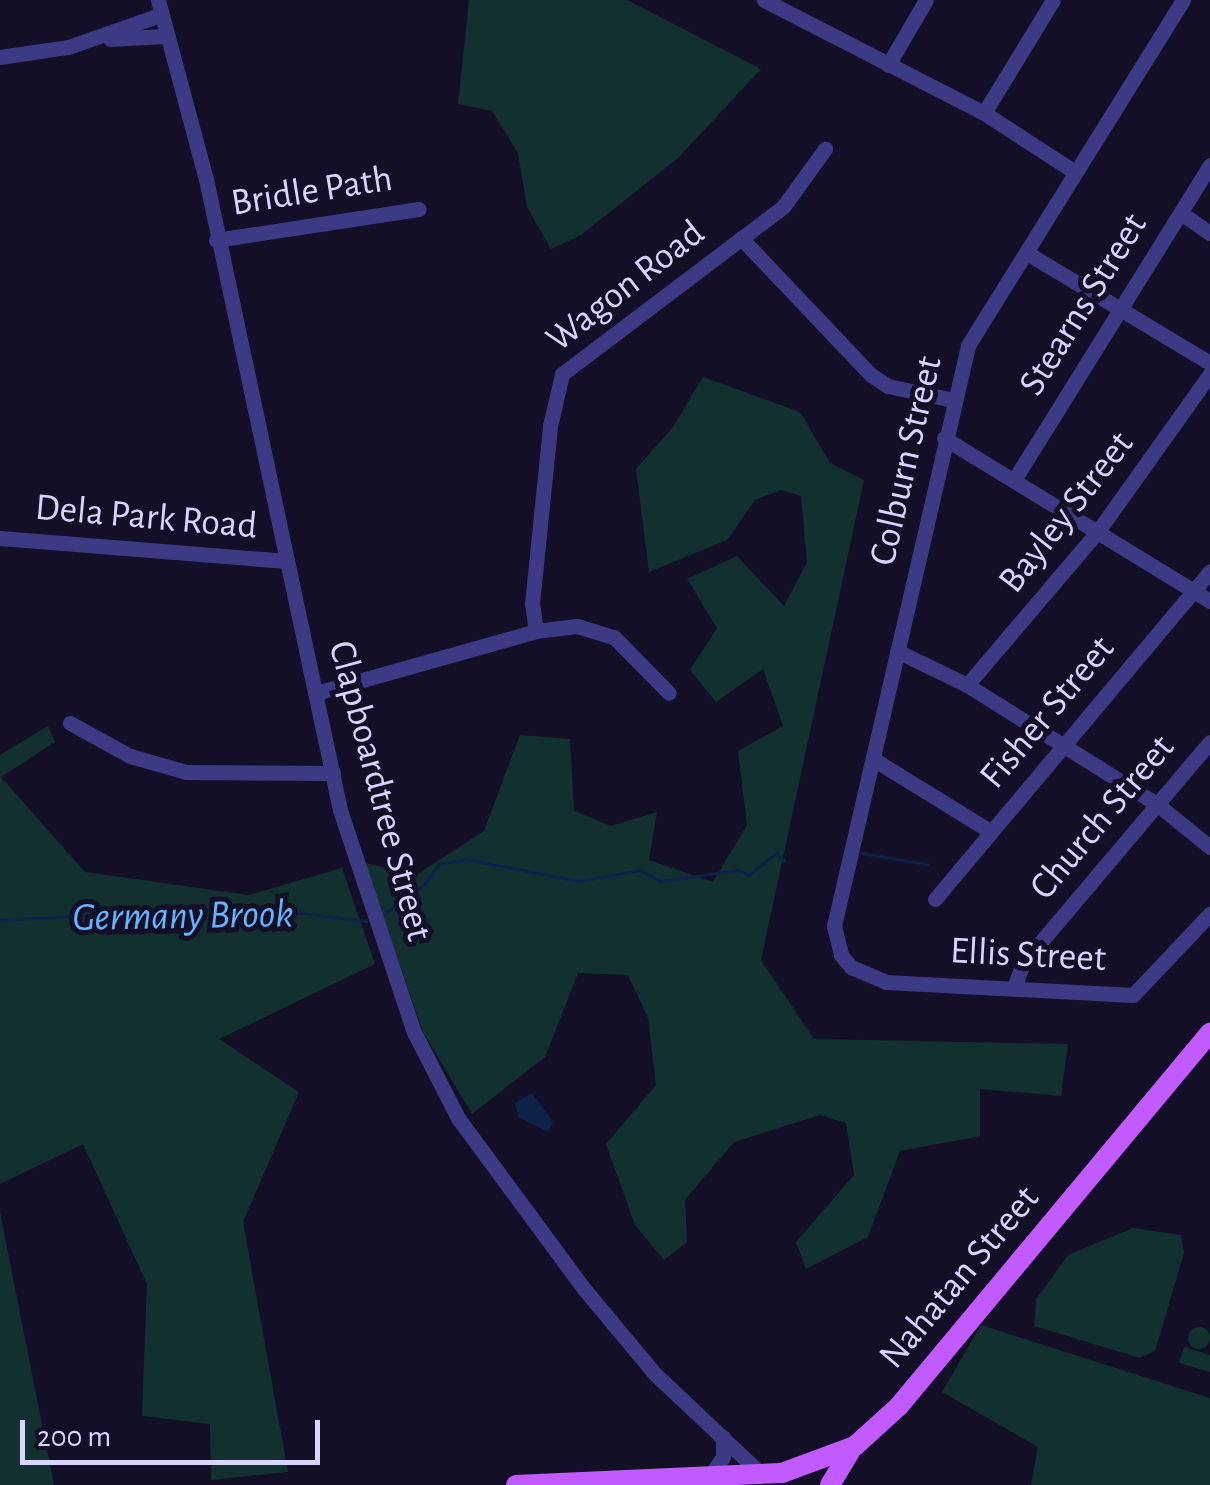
<!DOCTYPE html>
<html>
<head>
<meta charset="utf-8">
<style>
  body { margin:0 }
  #map { position:relative; width:1210px; height:1485px; overflow:hidden; background:#130f26; font-family:"Alegreya Sans",sans-serif }
  div>[style] { position:absolute }
  [style*='--x'] { left:calc(var(--x)*1px); top:calc(var(--y)*1px); width:calc(var(--w)*1px); rotate:calc(var(--a)*1deg) }
  .green>* { inset:0; background:#12302f }
  .round { border-radius:50% }
  .water>* { inset:0; background:#0c2248 }
  .stream>* { height:2.5px; margin:-1.25px; padding:0 1.25px; transform-origin:1.25px; border-radius:1.25px; background:#0c2248 }
  .minor>* { height:15px; margin:-7.5px; padding:0 7.5px; transform-origin:7.5px; border-radius:7.5px; background:#3d3a85 }
  .major>* { height:20px; margin:-10px; padding:0 10px; transform-origin:10px; border-radius:10px; background:#c25bff }
  span { translate:-50% -50%; white-space:nowrap; text-align:center; line-height:1.15; -webkit-text-stroke:10px #130f26; paint-order:stroke }
  .street-label { font-size:38px; color:#d9d4ff }
  .water-label { font-size:40px; color:#62b6ff; font-style:italic }
  .scale { position:absolute; left:20px; top:1420px; width:300px; height:45px; box-sizing:border-box; border:5px solid #d9d4ff; border-top:0; padding-left:12px; font-size:30px; line-height:35px; white-space:nowrap; color:#d9d4ff; -webkit-text-stroke:8px #130f26; paint-order:stroke }
</style>
</head>
<body>
<div id="map">
  <div class="green">
    <div style="clip-path:polygon(469px 0,627px 0,761px 69px,678px 158px,581px 235px,551px 249px,527px 207px,518px 153px,492px 111px,458px 104px)"></div>
    <div style="clip-path:polygon(703px 377px,800px 412px,830px 463px,864px 480px,761px 960px,814px 1039px,1068px 1044px,1061px 1096px,980px 1089px,980px 1136px,900px 1151px,868px 1237px,806px 1269px,796px 1242px,854px 1175px,846px 1123px,820px 1115px,734px 1142px,685px 1200px,687px 1242px,664px 1260px,635px 1225px,606px 1144px,656px 1085px,648px 1018px,628px 975px,578px 973px,545px 1057px,472px 1114px,423px 1032px,365px 863px,416px 875px,484px 831px,520px 735px,570px 739px,574px 811px,611px 826px,657px 812px,649px 860px,713px 882px,747px 825px,738px 751px,783px 726px,763px 669px,716px 702px,690px 670px,717px 628px,687px 579px,737px 556px,784px 606px,807px 562px,801px 496px,781px 490px,755px 500px,727px 540px,649px 572px,636px 469px,673px 427px)"></div>
    <div style="clip-path:polygon(48px 726px,55px 742px,1px 777px,85px 872px,249px 895px,342px 868px,375px 964px,219px 1039px,299px 1092px,243px 1222px,288px 1472px,211px 1480px,210px 1424px,142px 1416px,147px 1284px,83px 1144px,0 1184px,0 755px)"></div>
    <div style="clip-path:polygon(0 1212px,54px 1485px,0 1485px)"></div>
    <div style="clip-path:polygon(1133px 1228px,1181px 1235px,1184px 1253px,1155px 1351px,1140px 1358px,1034px 1326px,1036px 1299px,1068px 1255px)"></div>
    <div style="clip-path:polygon(981px 1325px,1210px 1398px,1210px 1485px,1031px 1485px,1038px 1447px,942px 1392px)"></div>
    <div class="round" style="left:1188px;top:1327px;width:22px;height:22px"></div>
    <div style="clip-path:polygon(1184px 1347px,1210px 1355px,1210px 1372px,1179px 1363px)"></div>
  </div>
  <div class="water">
    <div style="clip-path:polygon(532px 1093px,553px 1122px,548px 1132px,518px 1117px,515px 1103px)"></div>
  </div>
  <div class="stream">
    <div style="--x:861;--y:853;--w:67;--a:9.5"></div>
    <div style="--x:383;--y:915;--w:51;--a:-36.2"></div>
    <div style="--x:424;--y:885;--w:26;--a:-54"></div>
    <div style="--x:439;--y:864;--w:27;--a:-10"></div>
    <div style="--x:466;--y:859;--w:115;--a:11"></div>
    <div style="--x:579;--y:881;--w:63;--a:-10.1"></div>
    <div style="--x:641;--y:870;--w:23;--a:29"></div>
    <div style="--x:661;--y:881;--w:77;--a:-8.2"></div>
    <div style="--x:737;--y:870;--w:13;--a:23"></div>
    <div style="--x:749;--y:875;--w:35;--a:-39"></div>
    <div style="--x:776;--y:853;--w:11;--a:41"></div>
    <div style="--x:0;--y:920;--w:251;--a:-3"></div>
    <div style="--x:251;--y:907;--w:116;--a:6.9"></div>
  </div>
  <div class="minor">
    <div style="--x:158;--y:0;--w:185;--a:75"></div>
    <div style="--x:206;--y:179;--w:645;--a:78.01"></div>
    <div style="--x:340;--y:810;--w:234;--a:71.6"></div>
    <div style="--x:414;--y:1032;--w:97;--a:62.9"></div>
    <div style="--x:458;--y:1118;--w:214;--a:53.6"></div>
    <div style="--x:585;--y:1290;--w:109;--a:50.2"></div>
    <div style="--x:655;--y:1374;--w:146;--a:43.3"></div>
    <div style="--x:764;--y:0;--w:247;--a:27.2"></div>
    <div style="--x:984;--y:113;--w:108;--a:33"></div>
    <div style="--x:1183;--y:0;--w:407;--a:121.9"></div>
    <div style="--x:968;--y:346;--w:595;--a:103.01"></div>
    <div style="--x:834;--y:926;--w:30;--a:76"></div>
    <div style="--x:841;--y:955;--w:16;--a:50"></div>
    <div style="--x:851;--y:967;--w:38;--a:23"></div>
    <div style="--x:886;--y:982;--w:247;--a:3"></div>
    <div style="--x:1133;--y:995;--w:112;--a:-46.5"></div>
    <div style="--x:110;--y:39;--w:54;--a:-3.2"></div>
    <div style="--x:0;--y:57;--w:69;--a:-8.4"></div>
    <div style="--x:68;--y:47;--w:97;--a:-19.2"></div>
    <div style="--x:888;--y:65;--w:75;--a:-59.7"></div>
    <div style="--x:984;--y:113;--w:132;--a:-58.6"></div>
    <div style="--x:1181;--y:213;--w:35;--a:35"></div>
    <div style="--x:741;--y:238;--w:189;--a:46.5"></div>
    <div style="--x:871;--y:375;--w:20;--a:33"></div>
    <div style="--x:888;--y:386;--w:66;--a:12.2"></div>
    <div style="--x:216;--y:240;--w:205;--a:-8.7"></div>
    <div style="--x:1027;--y:253;--w:214;--a:31"></div>
    <div style="--x:944;--y:438;--w:312;--a:31.5"></div>
    <div style="--x:1014;--y:480;--w:371;--a:-58.1"></div>
    <div style="--x:0;--y:538;--w:288;--a:4.6"></div>
    <div style="--x:536;--y:631;--w:27;--a:-98"></div>
    <div style="--x:532;--y:604;--w:179;--a:-84.2"></div>
    <div style="--x:550;--y:426;--w:53;--a:-77"></div>
    <div style="--x:562;--y:374;--w:277;--a:-37.1"></div>
    <div style="--x:783;--y:207;--w:72;--a:-54.1"></div>
    <div style="--x:897;--y:651;--w:78;--a:25.9"></div>
    <div style="--x:967;--y:685;--w:226;--a:32.1"></div>
    <div style="--x:1158;--y:805;--w:67;--a:38.9"></div>
    <div style="--x:967;--y:685;--w:202;--a:-49.6"></div>
    <div style="--x:1098;--y:531;--w:193;--a:-54.5"></div>
    <div style="--x:316;--y:693;--w:229;--a:-15.7"></div>
    <div style="--x:536;--y:631;--w:41;--a:-7"></div>
    <div style="--x:577;--y:626;--w:39;--a:17"></div>
    <div style="--x:614;--y:637;--w:78;--a:45.5"></div>
    <div style="--x:70;--y:723;--w:68;--a:28.8"></div>
    <div style="--x:130;--y:756;--w:58;--a:15.9"></div>
    <div style="--x:186;--y:772;--w:147;--a:0.4"></div>
    <div style="--x:873;--y:759;--w:137;--a:31.6"></div>
    <div style="--x:935;--y:899;--w:428;--a:-50"></div>
    <div style="--x:1014;--y:987;--w:26;--a:-69"></div>
    <div style="--x:1023;--y:963;--w:289;--a:-49.8"></div>
    <div style="--x:709;--y:1477;--w:24;--a:-55"></div>
    <div style="--x:723;--y:1457;--w:20;--a:-90"></div>
  </div>
  <div class="major">
    <div style="--x:516;--y:1485;--w:266;--a:-2.6"></div>
    <div style="--x:782;--y:1473;--w:78;--a:-20.3"></div>
    <div style="--x:855;--y:1446;--w:59;--a:-42.3"></div>
    <div style="--x:899;--y:1406;--w:486;--a:-50.2"></div>
    <div style="--x:830;--y:1485;--w:39;--a:-59"></div>
  </div>
  <div class="street-label">
    <span style="left:312px;top:192px;rotate:-9deg">Bridle Path</span>
    <span style="left:626px;top:287px;rotate:-38deg">Wagon Road</span>
    <span style="left:1084px;top:305px;rotate:-58deg">Stearns Street</span>
    <span style="left:907px;top:461px;rotate:-77deg">Colburn Street</span>
    <span style="left:1067px;top:513px;rotate:-52deg">Bayley Street</span>
    <span style="left:146px;top:518px;rotate:5deg">Dela Park Road</span>
    <span style="left:1048px;top:713px;rotate:-50deg">Fisher Street</span>
    <span style="left:379px;top:791px;rotate:75deg">Clapboardtree Street</span>
    <span style="left:1103px;top:818px;rotate:-50deg">Church Street</span>
    <span style="left:1028px;top:956px;rotate:3deg">Ellis Street</span>
    <span style="left:960px;top:1278px;rotate:-50deg">Nahatan Street</span>
  </div>
  <div class="water-label">
    <span style="left:183px;top:916px;rotate:-1deg">Germany Brook</span>
  </div>
  <div class="scale">200 m</div>
</div>
</body>
</html>
